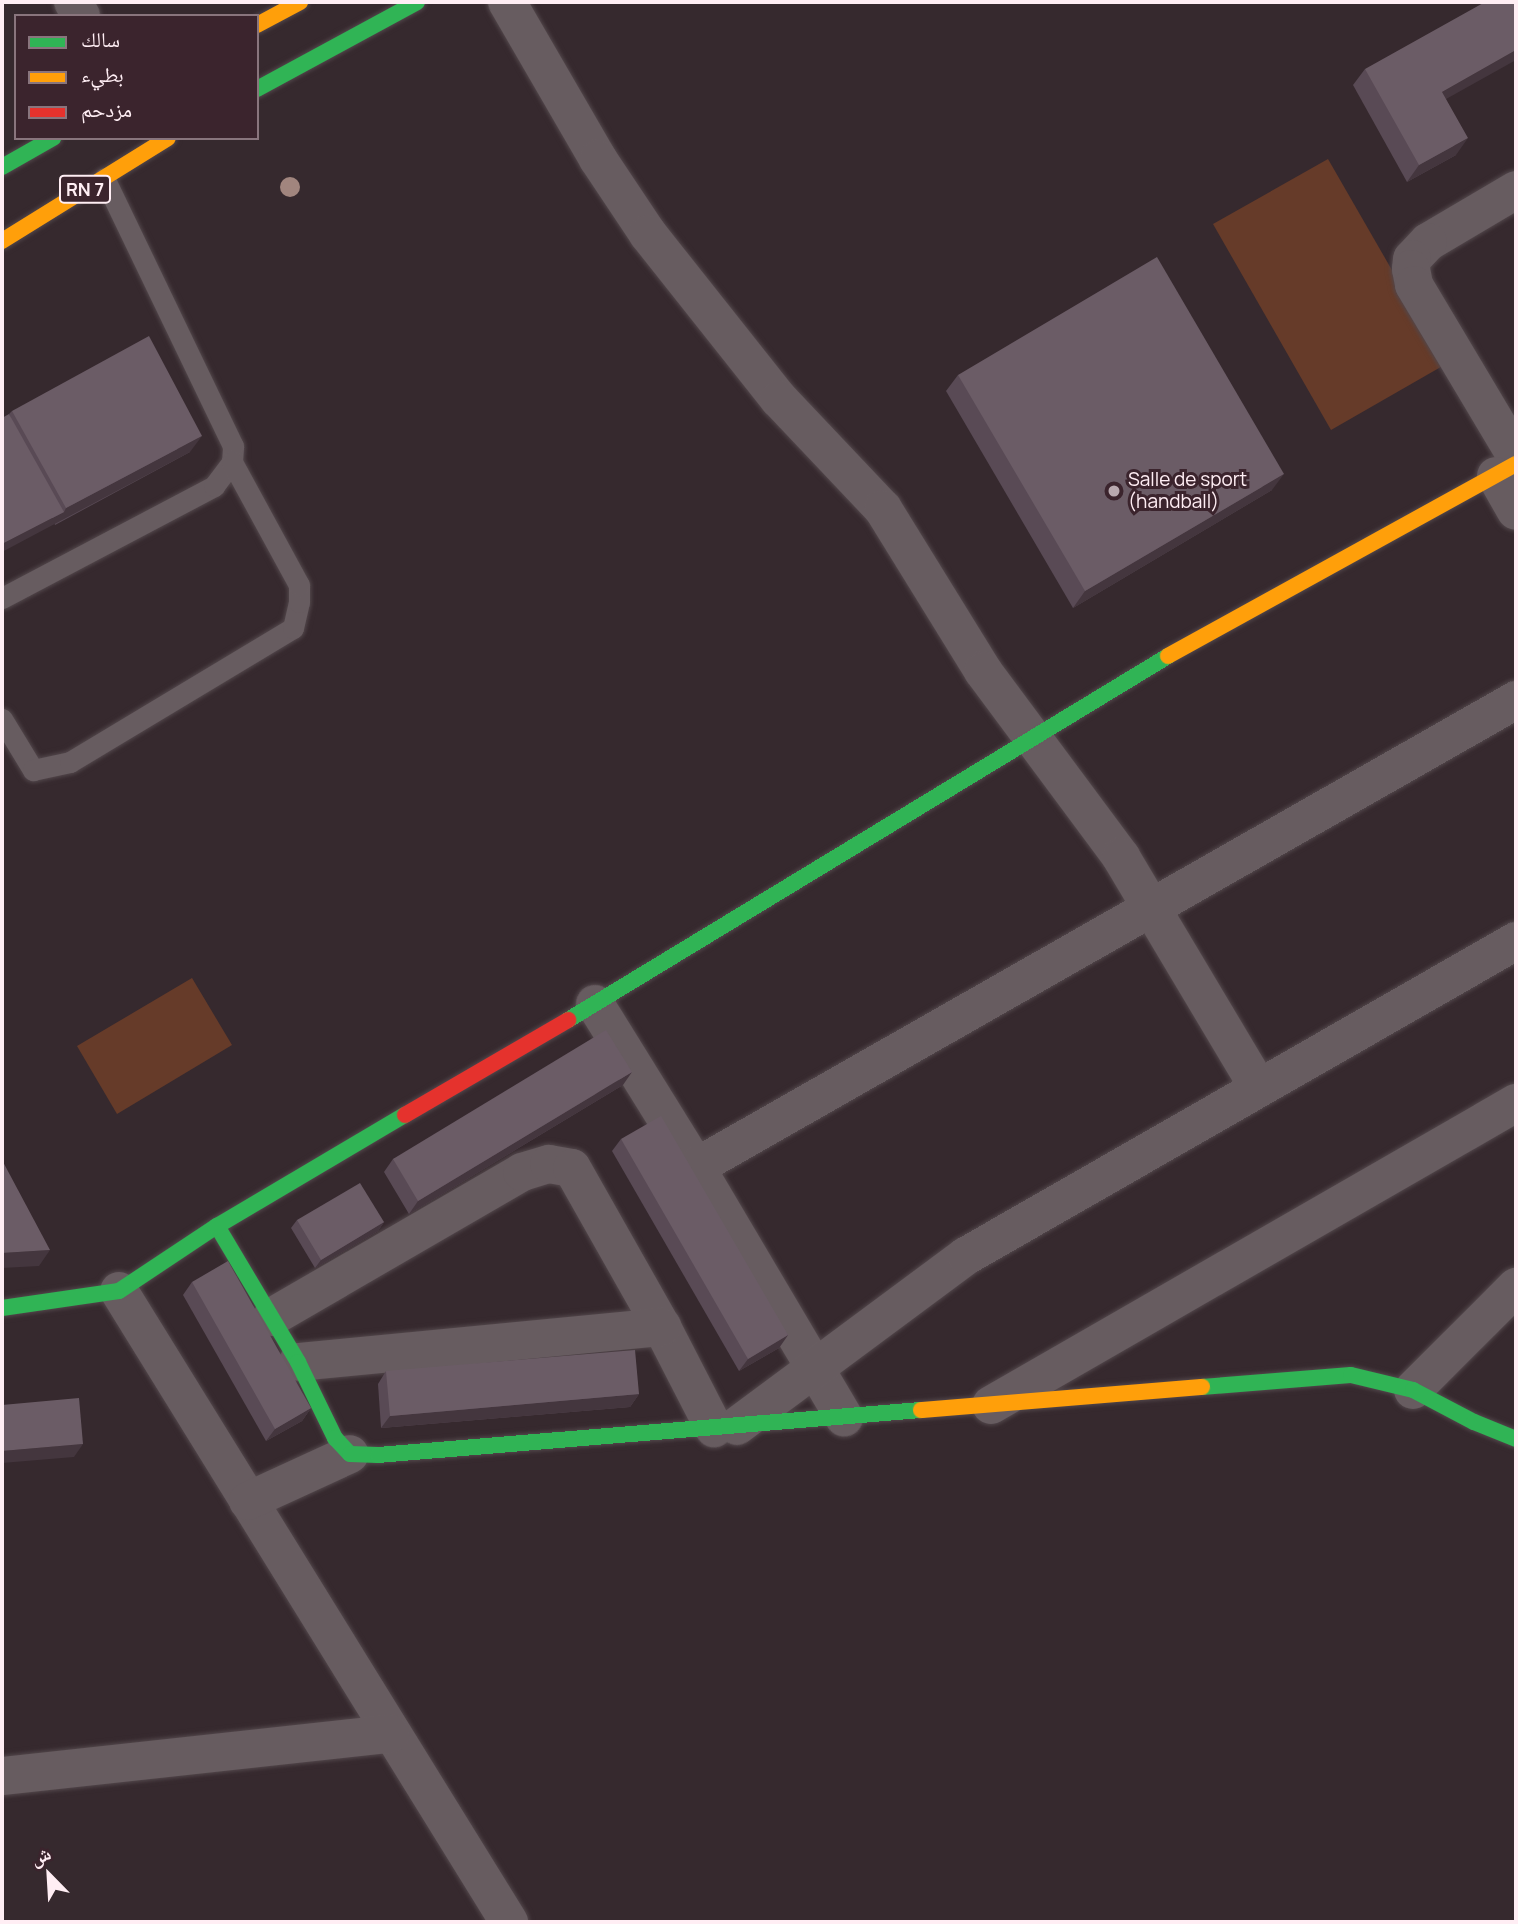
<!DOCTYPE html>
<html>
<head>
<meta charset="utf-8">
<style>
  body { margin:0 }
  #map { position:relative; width:1518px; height:1924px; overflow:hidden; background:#36292e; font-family:Manrope,"Noto Naskh Arabic",sans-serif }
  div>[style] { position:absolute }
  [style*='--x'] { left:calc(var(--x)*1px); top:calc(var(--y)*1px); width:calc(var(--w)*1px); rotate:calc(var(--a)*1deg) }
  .green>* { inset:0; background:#663b29 }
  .roads { filter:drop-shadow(0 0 2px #52474b) drop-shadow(0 0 2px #52474b) }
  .lane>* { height:21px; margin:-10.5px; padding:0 10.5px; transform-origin:10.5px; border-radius:10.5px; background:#675c60 }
  .street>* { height:38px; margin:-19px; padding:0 19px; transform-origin:19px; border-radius:19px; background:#675c60 }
  .fast>* { height:16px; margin:-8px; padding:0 8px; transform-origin:8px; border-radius:8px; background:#30b455 }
  .slow>* { height:16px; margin:-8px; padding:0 8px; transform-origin:8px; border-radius:8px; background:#ff9f0a }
  .jam>* { height:16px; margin:-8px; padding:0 8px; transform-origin:8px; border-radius:8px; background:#e5322d }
  .trees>* { width:20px; height:20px; margin:-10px; border-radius:50%; background:#a1857e }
  .wall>* { inset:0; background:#594a55 }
  .shaded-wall>* { inset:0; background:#44363e }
  .building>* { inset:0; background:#6b5c66 }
  .dots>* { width:19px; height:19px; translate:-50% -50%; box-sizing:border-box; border:4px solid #3b242d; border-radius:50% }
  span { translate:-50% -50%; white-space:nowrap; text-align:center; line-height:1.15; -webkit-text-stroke:6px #3b242d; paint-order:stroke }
  .shield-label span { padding:2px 5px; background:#3b242d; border:2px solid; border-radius:5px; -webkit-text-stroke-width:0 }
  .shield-label { font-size:18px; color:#ffeef4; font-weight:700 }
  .poi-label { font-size:19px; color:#ffeef4 }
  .left { translate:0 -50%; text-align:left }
  .frame { position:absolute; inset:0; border:4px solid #ffeef4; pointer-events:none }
  .legend { position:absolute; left:14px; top:14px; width:245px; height:126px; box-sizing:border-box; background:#3b242d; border:2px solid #89757d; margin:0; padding:9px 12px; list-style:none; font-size:21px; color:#ffeef4 }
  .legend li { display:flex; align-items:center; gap:14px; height:35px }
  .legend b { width:35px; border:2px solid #89757d }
  .north { position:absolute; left:14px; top:1840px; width:70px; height:70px; -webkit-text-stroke:5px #3b242d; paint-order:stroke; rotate:336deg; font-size:19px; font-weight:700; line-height:28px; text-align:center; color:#ffeef4 }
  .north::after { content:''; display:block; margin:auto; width:24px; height:32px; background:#ffeef4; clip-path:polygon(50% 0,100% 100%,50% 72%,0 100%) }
</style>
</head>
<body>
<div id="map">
  <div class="green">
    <div style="clip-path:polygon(1328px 159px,1446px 364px,1331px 430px,1213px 224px)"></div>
    <div style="clip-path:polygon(192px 978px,232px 1045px,117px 1114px,77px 1046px)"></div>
  </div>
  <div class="roads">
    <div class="lane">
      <div style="--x:2;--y:598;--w:240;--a:-27.8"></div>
      <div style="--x:214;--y:486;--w:30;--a:-53"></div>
      <div style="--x:232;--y:462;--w:16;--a:-86"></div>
      <div style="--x:233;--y:446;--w:297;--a:-115.7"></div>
      <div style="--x:2;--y:719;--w:60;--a:58.7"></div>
      <div style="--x:33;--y:770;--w:38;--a:-12"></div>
      <div style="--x:70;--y:762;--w:260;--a:-31"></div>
      <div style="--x:293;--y:628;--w:27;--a:-77"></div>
      <div style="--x:299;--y:602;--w:17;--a:-90"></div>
      <div style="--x:299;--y:585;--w:140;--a:-118.6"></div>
    </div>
    <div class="street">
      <div style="--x:73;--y:2;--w:16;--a:60"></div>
      <div style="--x:507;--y:2;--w:181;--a:59.9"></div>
      <div style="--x:598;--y:159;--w:90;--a:56.3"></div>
      <div style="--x:648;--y:234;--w:211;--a:51.6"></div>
      <div style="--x:779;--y:399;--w:151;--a:46.6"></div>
      <div style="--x:883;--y:509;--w:190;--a:58.3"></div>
      <div style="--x:983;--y:671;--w:232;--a:53.4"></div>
      <div style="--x:1121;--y:857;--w:268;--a:59.2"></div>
      <div style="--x:1516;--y:190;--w:102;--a:149.4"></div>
      <div style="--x:1428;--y:242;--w:23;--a:133"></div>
      <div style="--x:1412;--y:259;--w:10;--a:96"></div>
      <div style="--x:1411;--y:269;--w:16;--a:79"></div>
      <div style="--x:1414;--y:285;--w:199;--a:59.2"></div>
      <div style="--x:1496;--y:476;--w:40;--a:60.3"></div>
      <div style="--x:595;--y:1004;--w:192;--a:58.2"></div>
      <div style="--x:696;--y:1167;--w:291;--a:59.4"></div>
      <div style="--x:696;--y:1167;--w:944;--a:-29.66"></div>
      <div style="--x:119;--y:1291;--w:742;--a:58.28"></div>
      <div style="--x:272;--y:1317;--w:289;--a:-30.1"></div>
      <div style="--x:522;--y:1172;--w:28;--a:-17"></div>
      <div style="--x:549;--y:1164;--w:23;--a:10"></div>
      <div style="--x:572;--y:1168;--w:183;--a:60.5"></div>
      <div style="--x:662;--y:1327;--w:114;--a:62.8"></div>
      <div style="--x:298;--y:1362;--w:366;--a:-5.5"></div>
      <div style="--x:1413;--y:1390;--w:146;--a:-45"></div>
      <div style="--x:991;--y:1405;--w:606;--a:-29.91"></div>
      <div style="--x:737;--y:1426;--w:285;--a:-36.6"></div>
      <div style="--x:966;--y:1256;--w:634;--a:-29.8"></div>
      <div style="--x:248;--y:1501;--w:112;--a:-24.7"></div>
      <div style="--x:2;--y:1776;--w:391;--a:-6.2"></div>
    </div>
    <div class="fast">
      <div style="--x:257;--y:89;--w:182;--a:-28.5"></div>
      <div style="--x:2;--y:167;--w:59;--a:-29.6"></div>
      <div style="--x:568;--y:1020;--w:702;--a:-31.24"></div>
      <div style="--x:217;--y:1226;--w:158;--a:59.2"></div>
      <div style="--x:298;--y:1362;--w:85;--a:64"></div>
      <div style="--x:335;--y:1438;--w:22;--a:47"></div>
      <div style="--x:350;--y:1454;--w:28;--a:2"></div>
      <div style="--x:378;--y:1455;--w:545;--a:-4.74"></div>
      <div style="--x:2;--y:1308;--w:118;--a:-8.3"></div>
      <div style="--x:119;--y:1291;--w:118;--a:-33.6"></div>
      <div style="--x:217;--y:1226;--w:218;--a:-30.6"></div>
      <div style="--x:1202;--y:1387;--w:149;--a:-4.6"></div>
      <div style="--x:1351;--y:1375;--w:64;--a:13.6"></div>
      <div style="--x:1413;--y:1390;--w:69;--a:27.7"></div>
      <div style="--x:1474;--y:1422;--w:45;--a:22"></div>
    </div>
    <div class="slow">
      <div style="--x:257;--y:25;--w:49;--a:-28.1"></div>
      <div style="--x:2;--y:241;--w:195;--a:-31.8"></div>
      <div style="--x:1168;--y:656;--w:397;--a:-28.9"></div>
      <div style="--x:921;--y:1410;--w:282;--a:-4.7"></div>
    </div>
    <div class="jam">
      <div style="--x:405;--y:1115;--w:189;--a:-30.2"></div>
    </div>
  </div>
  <div class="trees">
    <div style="left:290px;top:187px"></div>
  </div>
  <div class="wall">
    <div style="clip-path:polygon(1365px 69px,1446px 99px,1456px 155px,1407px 182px,1353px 85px)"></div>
    <div style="clip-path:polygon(958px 375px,1272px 490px,1073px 608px,946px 391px)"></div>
    <div style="clip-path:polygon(12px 411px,190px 452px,55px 525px,9px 414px)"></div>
    <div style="clip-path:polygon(623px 1085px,409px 1214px,384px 1172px,393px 1159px)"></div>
    <div style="clip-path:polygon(621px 1139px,788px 1335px,779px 1348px,739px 1371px,612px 1151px)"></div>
    <div style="clip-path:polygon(297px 1220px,384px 1222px,378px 1231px,315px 1268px,291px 1228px)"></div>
    <div style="clip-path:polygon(192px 1282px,311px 1408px,302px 1421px,266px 1441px,183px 1295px)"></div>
    <div style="clip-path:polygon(386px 1371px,639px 1394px,630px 1407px,381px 1428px,378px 1384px)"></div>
  </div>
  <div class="shaded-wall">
    <div style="clip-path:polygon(1516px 50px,1516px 60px,1430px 108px,1442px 92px)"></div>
    <div style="clip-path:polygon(1468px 138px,1456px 155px,1407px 182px,1419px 165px)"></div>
    <div style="clip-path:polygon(202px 436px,190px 452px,2px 552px,2px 544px,64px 512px,66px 508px)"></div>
    <div style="clip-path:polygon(1284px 474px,1272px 490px,1073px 608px,1085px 591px)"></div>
    <div style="clip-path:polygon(632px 1072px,623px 1085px,409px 1214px,418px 1201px)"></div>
    <div style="clip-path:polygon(384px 1222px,378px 1231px,315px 1268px,321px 1260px)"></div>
    <div style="clip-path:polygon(50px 1250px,39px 1266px,2px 1268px,2px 1253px)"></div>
    <div style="clip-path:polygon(788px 1335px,779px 1348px,739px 1371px,748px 1359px)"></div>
    <div style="clip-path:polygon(639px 1394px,630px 1407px,381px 1428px,390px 1416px)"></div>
    <div style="clip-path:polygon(311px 1408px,302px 1421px,266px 1441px,275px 1429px)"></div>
    <div style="clip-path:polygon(83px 1444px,74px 1457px,2px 1463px,2px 1451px)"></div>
  </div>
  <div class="building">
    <div style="clip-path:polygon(1485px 2px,1516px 2px,1516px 50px,1442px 92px,1468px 138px,1419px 165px,1365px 69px)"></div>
    <div style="clip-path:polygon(1157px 257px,1284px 474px,1085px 591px,958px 375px)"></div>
    <div style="clip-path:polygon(149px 336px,202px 436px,66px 508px,12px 411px)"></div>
    <div style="clip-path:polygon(9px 414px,64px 512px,2px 544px,2px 418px)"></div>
    <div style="clip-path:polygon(606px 1030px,632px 1072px,418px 1201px,393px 1159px)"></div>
    <div style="clip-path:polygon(661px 1116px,788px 1335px,748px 1359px,621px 1139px)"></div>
    <div style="clip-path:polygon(2px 1160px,50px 1250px,2px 1253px)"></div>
    <div style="clip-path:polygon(360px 1183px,384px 1222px,321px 1260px,297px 1220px)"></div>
    <div style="clip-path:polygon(228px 1261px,311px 1408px,275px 1429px,192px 1282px)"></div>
    <div style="clip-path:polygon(635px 1350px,639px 1394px,390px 1416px,386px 1371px)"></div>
    <div style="clip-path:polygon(79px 1398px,83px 1444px,2px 1451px,2px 1405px)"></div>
  </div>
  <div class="dots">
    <div style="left:1114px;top:491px;background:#b9a9af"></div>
  </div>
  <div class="shield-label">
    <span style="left:85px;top:189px">RN 7</span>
  </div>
  <div class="poi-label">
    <span class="left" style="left:1128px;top:491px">Salle de sport<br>(handball)</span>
  </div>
  <div class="frame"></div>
  <ul class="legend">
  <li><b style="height:9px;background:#30b455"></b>سالك</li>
  <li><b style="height:9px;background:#ff9f0a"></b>بطيء</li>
  <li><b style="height:9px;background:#e5322d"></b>مزدحم</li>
  </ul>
  <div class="north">ش</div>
</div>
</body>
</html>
